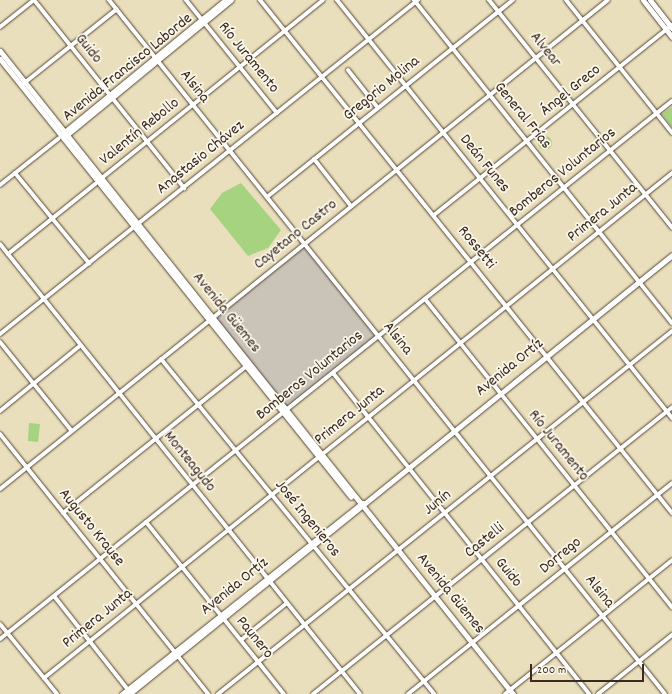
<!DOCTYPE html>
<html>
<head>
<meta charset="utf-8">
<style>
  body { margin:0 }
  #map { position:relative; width:672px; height:694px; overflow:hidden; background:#eadfbc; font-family:Dekko,sans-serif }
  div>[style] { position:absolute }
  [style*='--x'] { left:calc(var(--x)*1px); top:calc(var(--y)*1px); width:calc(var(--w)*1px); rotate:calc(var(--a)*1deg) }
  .industrial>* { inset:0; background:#c9c3b8 }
  .green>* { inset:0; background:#a6d380 }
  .round { border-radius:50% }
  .roads { filter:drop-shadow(0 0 1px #554536) drop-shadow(0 0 1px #554536) }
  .minor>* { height:4px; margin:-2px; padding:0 2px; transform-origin:2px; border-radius:2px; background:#fff }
  .major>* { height:5px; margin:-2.5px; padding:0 2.5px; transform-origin:2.5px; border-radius:2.5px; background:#fff }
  span { translate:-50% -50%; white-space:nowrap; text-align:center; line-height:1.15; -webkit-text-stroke:3.5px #fbf7ec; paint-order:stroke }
  .street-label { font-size:16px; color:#3b2a1e }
  .scale { position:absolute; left:530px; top:664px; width:114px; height:18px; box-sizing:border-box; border:2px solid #3b2a1e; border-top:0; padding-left:5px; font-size:12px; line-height:14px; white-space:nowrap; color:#3b2a1e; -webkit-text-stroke:3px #fbf7ec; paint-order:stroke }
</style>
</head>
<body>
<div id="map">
  <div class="industrial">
    <div style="clip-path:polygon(304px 245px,376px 336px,287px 407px,215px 318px)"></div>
  </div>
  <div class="green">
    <div style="clip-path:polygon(672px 107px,672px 127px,662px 114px)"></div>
    <div class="round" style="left:538px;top:136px;width:14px;height:14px"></div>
    <div style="clip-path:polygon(241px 183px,281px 230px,268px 248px,248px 256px,210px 209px,222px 193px)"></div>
    <div style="clip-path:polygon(29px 423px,40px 424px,38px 442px,28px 441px)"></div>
  </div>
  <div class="roads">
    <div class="minor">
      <div style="--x:34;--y:0;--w:241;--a:51.4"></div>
      <div style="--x:109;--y:0;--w:889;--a:51.3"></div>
      <div style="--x:186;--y:0;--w:145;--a:51.2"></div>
      <div style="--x:260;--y:0;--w:658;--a:51.23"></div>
      <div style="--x:337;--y:0;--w:536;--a:51.29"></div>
      <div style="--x:414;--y:0;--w:413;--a:51.4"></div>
      <div style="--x:489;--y:0;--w:292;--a:51.2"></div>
      <div style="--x:566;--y:0;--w:170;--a:51.4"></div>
      <div style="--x:0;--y:27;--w:43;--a:-38.5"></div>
      <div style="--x:348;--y:70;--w:48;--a:51.7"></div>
      <div style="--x:23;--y:84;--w:120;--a:-38.6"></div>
      <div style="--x:314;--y:159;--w:60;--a:51.8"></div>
      <div style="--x:15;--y:173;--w:117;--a:50.6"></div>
      <div style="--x:103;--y:177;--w:282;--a:-38.8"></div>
      <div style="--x:0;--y:185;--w:75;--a:-38.5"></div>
      <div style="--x:267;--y:197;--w:315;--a:-38.7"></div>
      <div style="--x:434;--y:215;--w:305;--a:-38.6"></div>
      <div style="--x:0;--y:244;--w:576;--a:51.34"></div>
      <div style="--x:8;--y:254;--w:112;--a:-38.8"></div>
      <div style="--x:425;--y:299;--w:395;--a:51.3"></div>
      <div style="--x:0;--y:334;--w:535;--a:-38.63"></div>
      <div style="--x:0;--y:342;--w:113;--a:51.1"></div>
      <div style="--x:161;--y:359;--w:432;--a:50.8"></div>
      <div style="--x:333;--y:373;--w:411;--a:51.4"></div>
      <div style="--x:0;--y:411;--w:104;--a:-39.2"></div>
      <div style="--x:0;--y:434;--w:333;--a:51.3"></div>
      <div style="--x:0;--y:489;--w:780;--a:-38.81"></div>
      <div style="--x:63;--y:513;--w:237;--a:-38.7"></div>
      <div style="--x:146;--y:522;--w:221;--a:51.3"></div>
      <div style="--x:54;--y:596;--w:121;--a:51.7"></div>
      <div style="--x:0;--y:624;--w:90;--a:50.8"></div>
      <div style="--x:0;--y:639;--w:861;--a:-38.68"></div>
      <div style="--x:241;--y:640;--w:59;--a:-38.8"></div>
      <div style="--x:44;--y:678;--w:806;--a:-38.8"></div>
      <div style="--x:218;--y:694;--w:581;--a:-38.64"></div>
      <div style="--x:313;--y:694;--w:460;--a:-38.6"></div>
      <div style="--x:408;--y:694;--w:338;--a:-38.6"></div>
      <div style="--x:505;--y:694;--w:214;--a:-38.7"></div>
      <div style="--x:598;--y:694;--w:95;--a:-38.6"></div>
    </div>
    <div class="major">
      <div style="--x:643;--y:0;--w:47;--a:51.9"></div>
      <div style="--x:650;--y:0;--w:36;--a:52"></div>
      <div style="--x:0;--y:51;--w:823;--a:51.42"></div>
      <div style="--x:0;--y:59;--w:561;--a:51.29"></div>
      <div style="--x:62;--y:134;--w:211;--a:-39.4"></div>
      <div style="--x:64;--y:137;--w:216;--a:-39.4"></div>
      <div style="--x:122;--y:694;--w:307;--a:-38.5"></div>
      <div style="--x:129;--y:694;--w:698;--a:-38.95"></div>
    </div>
  </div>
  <div class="street-label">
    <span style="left:88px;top:49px;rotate:51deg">Guido</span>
    <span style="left:545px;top:50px;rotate:51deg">Alvear</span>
    <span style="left:248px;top:58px;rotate:51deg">Río Juramento</span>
    <span style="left:128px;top:68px;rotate:-39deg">Avenida Francisco Laborde</span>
    <span style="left:194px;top:87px;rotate:51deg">Alsina</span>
    <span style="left:382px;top:89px;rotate:-39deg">Gregorio Molina</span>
    <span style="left:571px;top:91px;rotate:-39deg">Ángel Greco</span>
    <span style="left:522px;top:116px;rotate:51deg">General Frías</span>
    <span style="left:140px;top:132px;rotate:-39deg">Valentín Rebollo</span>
    <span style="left:201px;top:158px;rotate:-39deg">Anastasio Chávez</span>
    <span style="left:484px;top:164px;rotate:51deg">Deán Funes</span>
    <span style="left:563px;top:173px;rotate:-39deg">Bomberos Voluntarios</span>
    <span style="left:603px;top:213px;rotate:-39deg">Primera Junta</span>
    <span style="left:296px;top:235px;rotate:-39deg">Cayetano Castro</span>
    <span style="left:476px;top:248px;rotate:51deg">Rossetti</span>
    <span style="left:226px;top:313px;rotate:51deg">Avenida Güemes</span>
    <span style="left:397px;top:339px;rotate:51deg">Alsina</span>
    <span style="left:510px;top:368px;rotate:-39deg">Avenida Ortíz</span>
    <span style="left:310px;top:376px;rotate:-39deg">Bomberos Voluntarios</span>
    <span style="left:350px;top:416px;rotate:-39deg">Primera Junta</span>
    <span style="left:558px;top:446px;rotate:51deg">Río Juramento</span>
    <span style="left:189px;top:462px;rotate:51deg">Monteagudo</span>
    <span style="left:438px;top:503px;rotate:-39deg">Junín</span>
    <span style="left:307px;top:519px;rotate:51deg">José Ingenieros</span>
    <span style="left:91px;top:528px;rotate:51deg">Augusto Krause</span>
    <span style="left:485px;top:541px;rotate:-39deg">Castelli</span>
    <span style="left:561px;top:556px;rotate:-39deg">Dorrego</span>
    <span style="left:508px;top:573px;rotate:51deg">Guido</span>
    <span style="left:235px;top:587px;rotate:-39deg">Avenida Ortíz</span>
    <span style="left:599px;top:592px;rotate:51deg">Alsina</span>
    <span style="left:450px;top:594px;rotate:51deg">Avenida Güemes</span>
    <span style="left:98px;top:619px;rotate:-39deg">Primera Junta</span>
    <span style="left:254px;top:638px;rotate:51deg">Paunero</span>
  </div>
  <div class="scale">200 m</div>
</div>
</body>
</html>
